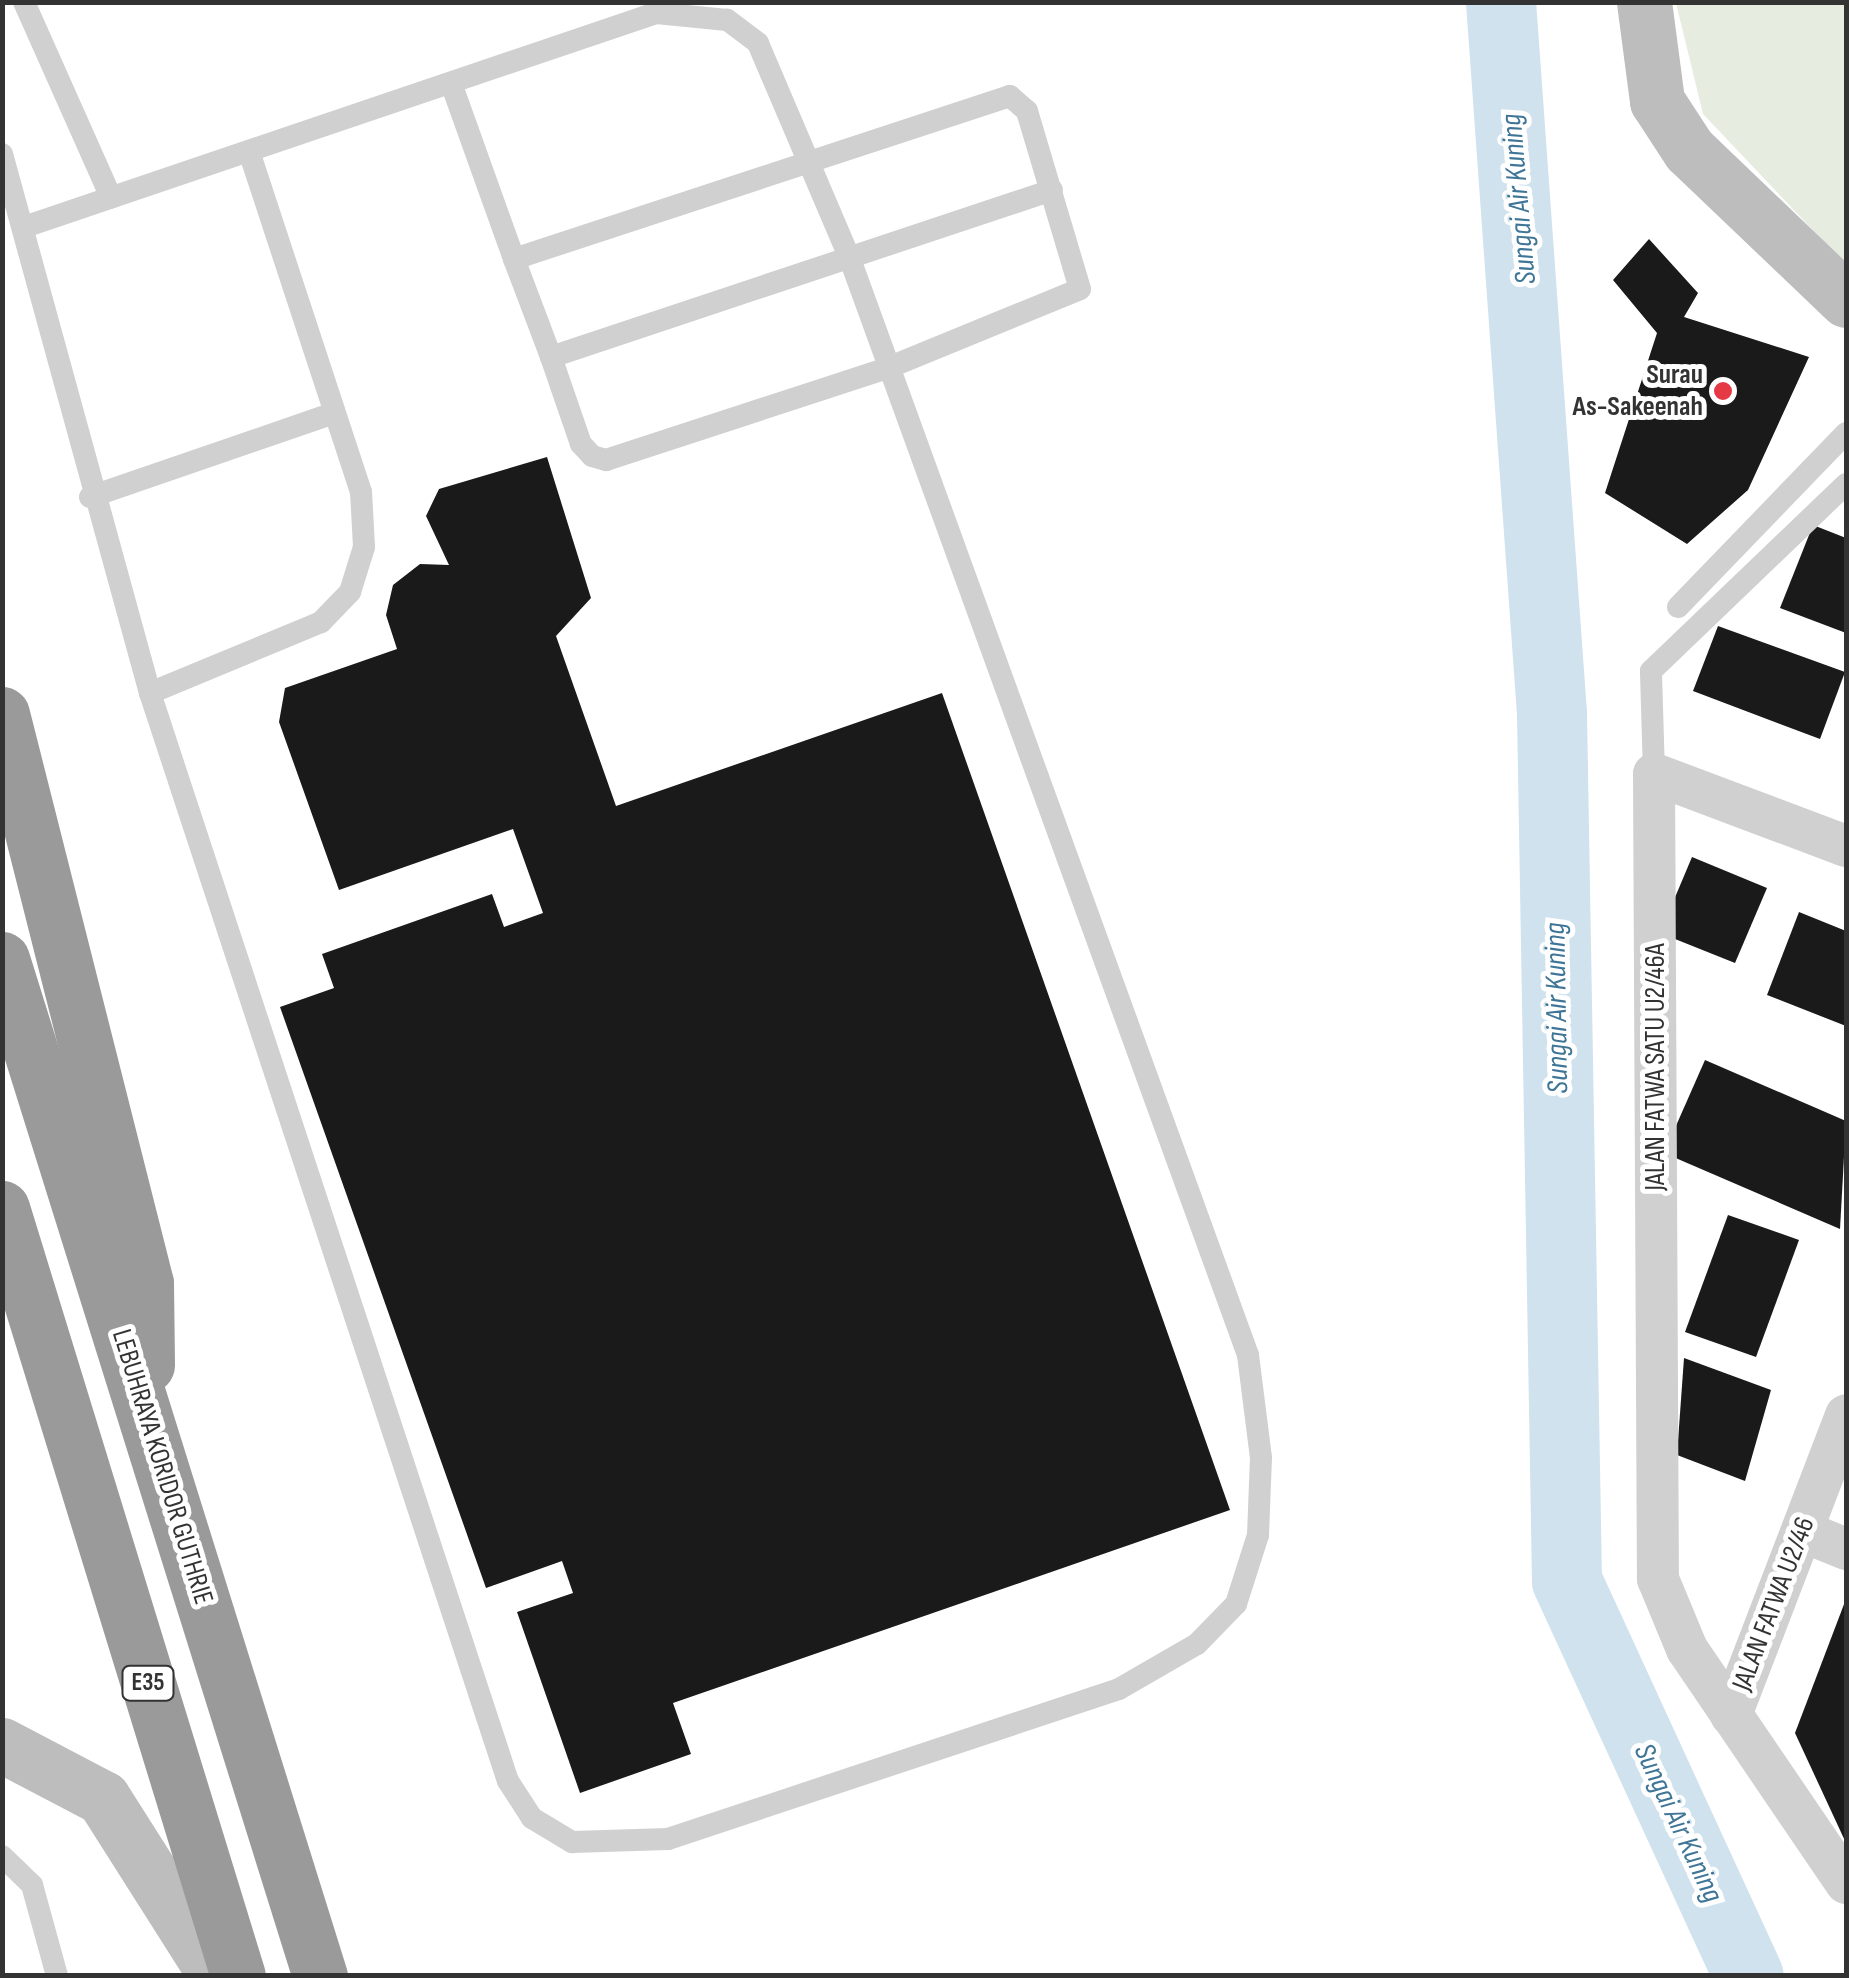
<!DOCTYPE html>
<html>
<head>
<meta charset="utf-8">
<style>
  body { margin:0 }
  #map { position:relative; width:1849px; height:1978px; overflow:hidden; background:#fff; font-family:"Sofia Sans Condensed",sans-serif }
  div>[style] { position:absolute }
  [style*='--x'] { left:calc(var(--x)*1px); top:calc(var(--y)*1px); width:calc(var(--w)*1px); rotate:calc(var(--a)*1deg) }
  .green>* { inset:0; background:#e6ecdf }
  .river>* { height:70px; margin:-35px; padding:0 35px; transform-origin:35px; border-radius:35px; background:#cfe2ee }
  .building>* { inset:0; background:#1a1a1a }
  .lane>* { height:22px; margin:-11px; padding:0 11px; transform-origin:11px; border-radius:11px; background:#d0d0d0 }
  .street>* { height:42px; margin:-21px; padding:0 21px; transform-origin:21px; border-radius:21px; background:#d0d0d0 }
  .secondary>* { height:55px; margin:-27.5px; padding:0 27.5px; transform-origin:27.5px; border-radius:27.5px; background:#bdbdbd }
  .highway>* { height:55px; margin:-27.5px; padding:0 27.5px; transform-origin:27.5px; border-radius:27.5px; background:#9a9a9a }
  .dots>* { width:28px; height:28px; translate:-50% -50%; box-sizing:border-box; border:5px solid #fff; border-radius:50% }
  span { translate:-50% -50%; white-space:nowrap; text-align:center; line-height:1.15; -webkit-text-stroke:10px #fff; paint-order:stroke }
  .shield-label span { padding:2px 8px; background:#fff; border:2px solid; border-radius:8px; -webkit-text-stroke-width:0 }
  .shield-label { font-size:25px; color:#333; font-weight:700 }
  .poi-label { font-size:28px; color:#333; font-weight:700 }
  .right { translate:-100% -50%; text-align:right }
  .street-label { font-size:28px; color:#333 }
  .water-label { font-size:30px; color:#3f7597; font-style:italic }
  .frame { position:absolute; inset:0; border:5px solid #333; pointer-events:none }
</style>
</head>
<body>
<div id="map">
  <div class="green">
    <div style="clip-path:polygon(1676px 3px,1846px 3px,1846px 265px,1703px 114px)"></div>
  </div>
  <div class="river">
    <div style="--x:1501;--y:2;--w:714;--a:85.9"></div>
    <div style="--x:1552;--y:714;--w:867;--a:89.01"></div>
    <div style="--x:1567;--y:1581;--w:435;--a:65.3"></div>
  </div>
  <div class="building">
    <div style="clip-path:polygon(1649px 239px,1698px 293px,1684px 317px,1809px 357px,1748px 490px,1687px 544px,1605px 493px,1657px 333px,1613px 280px)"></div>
    <div style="clip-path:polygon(547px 457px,591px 598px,556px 636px,616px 806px,942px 693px,1230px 1510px,673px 1703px,691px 1754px,580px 1793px,517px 1612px,573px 1593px,562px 1561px,486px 1588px,280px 1007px,334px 988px,322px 954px,492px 894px,504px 927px,543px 913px,513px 829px,339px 890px,279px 722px,285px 688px,397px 649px,386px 615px,393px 585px,420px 564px,449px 565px,426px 516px,439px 489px)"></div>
    <div style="clip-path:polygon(1813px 525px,1846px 538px,1846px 633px,1780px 608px)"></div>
    <div style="clip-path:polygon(1718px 626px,1845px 672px,1820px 739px,1693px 691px)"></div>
    <div style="clip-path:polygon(1692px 857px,1767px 888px,1735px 963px,1660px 933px)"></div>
    <div style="clip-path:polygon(1799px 912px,1846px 931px,1846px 1026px,1767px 995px)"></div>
    <div style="clip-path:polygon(1705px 1060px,1846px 1121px,1840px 1229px,1664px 1153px)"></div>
    <div style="clip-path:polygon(1728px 1215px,1799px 1240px,1756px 1357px,1685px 1332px)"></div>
    <div style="clip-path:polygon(1684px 1358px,1771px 1390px,1745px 1481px,1677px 1455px)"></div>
    <div style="clip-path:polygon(1846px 1599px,1846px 1843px,1795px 1733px)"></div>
  </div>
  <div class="lane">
    <div style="--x:24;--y:2;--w:214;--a:66"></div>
    <div style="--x:451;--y:83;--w:187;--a:70.3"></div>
    <div style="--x:514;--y:259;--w:105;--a:69.3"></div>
    <div style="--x:551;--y:357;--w:92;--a:71"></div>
    <div style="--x:581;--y:444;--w:16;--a:47"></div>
    <div style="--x:592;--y:456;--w:15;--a:16"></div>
    <div style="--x:606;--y:460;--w:299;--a:-18.1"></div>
    <div style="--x:890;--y:367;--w:205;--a:-22.3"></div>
    <div style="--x:1080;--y:289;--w:186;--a:-106.6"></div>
    <div style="--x:1027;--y:111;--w:23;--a:-139"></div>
    <div style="--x:1010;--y:96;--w:522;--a:161.81"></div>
    <div style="--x:2;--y:154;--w:559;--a:74.65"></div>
    <div style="--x:150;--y:693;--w:1145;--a:71.79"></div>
    <div style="--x:508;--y:1781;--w:44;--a:57"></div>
    <div style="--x:532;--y:1818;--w:47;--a:31"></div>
    <div style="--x:572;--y:1842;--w:96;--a:-1.8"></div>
    <div style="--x:668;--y:1839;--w:475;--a:-18.4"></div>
    <div style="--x:1119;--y:1689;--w:90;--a:-30"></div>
    <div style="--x:1197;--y:1644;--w:56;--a:-45.7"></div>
    <div style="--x:1236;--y:1604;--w:72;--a:-72.3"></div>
    <div style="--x:1258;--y:1535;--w:77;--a:-87.8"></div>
    <div style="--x:1261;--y:1458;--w:104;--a:-97.2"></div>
    <div style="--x:1248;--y:1355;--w:1166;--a:-109.96"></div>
    <div style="--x:850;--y:259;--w:235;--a:-113.1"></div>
    <div style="--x:758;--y:43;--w:39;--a:-143"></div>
    <div style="--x:727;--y:20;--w:71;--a:-174.4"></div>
    <div style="--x:656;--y:13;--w:667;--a:161.29"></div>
    <div style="--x:551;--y:357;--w:528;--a:-18.43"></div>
    <div style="--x:90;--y:497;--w:258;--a:-19"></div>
    <div style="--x:1678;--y:607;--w:242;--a:-46"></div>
    <div style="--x:150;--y:693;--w:185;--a:-22.5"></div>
    <div style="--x:321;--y:622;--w:42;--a:-46"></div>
    <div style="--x:350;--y:592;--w:47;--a:-72.7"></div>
    <div style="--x:364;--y:547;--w:55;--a:-93.1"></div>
    <div style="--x:361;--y:492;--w:359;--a:-108.2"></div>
    <div style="--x:1654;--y:774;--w:103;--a:-91.7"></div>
    <div style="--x:1651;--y:671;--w:270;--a:-43.8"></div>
    <div style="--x:2;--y:1856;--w:42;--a:44"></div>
    <div style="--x:32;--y:1885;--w:94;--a:74.6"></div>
  </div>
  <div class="street">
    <div style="--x:1846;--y:846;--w:205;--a:-159.4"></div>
    <div style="--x:1654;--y:774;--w:805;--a:89.72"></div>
    <div style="--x:1658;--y:1579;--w:76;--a:67.5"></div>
    <div style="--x:1687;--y:1649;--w:283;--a:55.8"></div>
    <div style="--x:1802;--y:1531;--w:48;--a:22.2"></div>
    <div style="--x:1731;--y:1715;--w:321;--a:-69"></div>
  </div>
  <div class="secondary">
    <div style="--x:1644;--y:2;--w:100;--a:82.5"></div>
    <div style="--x:1657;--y:101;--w:59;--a:56.9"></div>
    <div style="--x:1689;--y:150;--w:217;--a:43.7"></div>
    <div style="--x:2;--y:1745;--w:114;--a:27.7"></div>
    <div style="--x:103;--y:1798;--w:211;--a:57.6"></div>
  </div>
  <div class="highway">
    <div style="--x:2;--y:714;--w:587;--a:75.8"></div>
    <div style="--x:146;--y:1283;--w:82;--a:89.3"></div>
    <div style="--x:2;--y:959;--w:1066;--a:72.64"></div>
    <div style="--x:2;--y:1208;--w:803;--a:72.92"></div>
  </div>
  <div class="dots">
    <div style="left:1723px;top:391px;background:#e63946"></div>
  </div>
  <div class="shield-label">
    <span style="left:148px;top:1683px">E35</span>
  </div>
  <div class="poi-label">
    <span class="right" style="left:1703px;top:391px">Surau<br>As-Sakeenah</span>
  </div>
  <div class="street-label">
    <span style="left:1656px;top:1067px;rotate:-90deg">JALAN FATWA SATU U2/46A</span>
    <span style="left:162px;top:1467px;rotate:73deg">LEBUHRAYA KORIDOR GUTHRIE</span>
    <span style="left:1774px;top:1604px;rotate:-69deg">JALAN FATWA U2/46</span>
  </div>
  <div class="water-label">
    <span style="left:1519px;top:199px;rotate:-95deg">Sungai Air Kuning</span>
    <span style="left:1557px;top:1008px;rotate:-91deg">Sungai Air Kuning</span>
    <span style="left:1678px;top:1823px;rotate:65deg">Sungai Air Kuning</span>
  </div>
  <div class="frame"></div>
</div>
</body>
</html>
